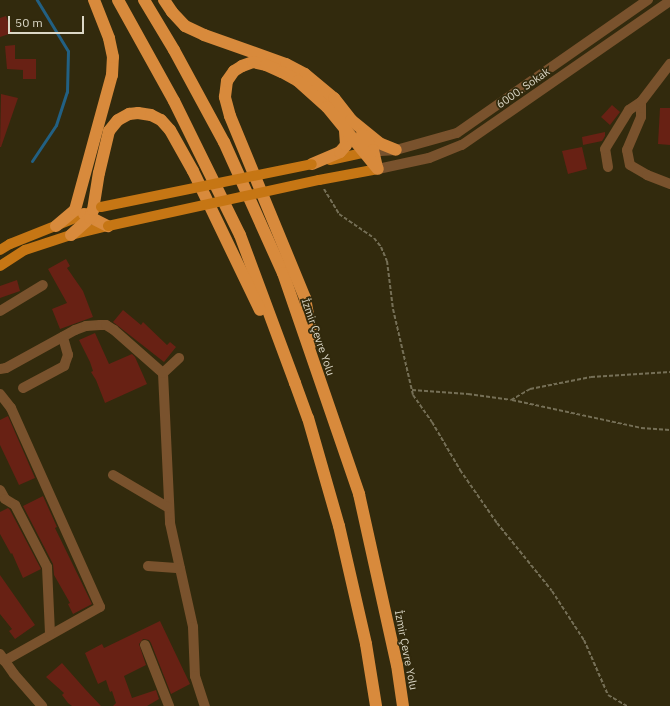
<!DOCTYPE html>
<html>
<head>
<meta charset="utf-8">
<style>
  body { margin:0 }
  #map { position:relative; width:670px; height:706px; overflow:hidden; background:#322a0d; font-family:"IBM Plex Sans",sans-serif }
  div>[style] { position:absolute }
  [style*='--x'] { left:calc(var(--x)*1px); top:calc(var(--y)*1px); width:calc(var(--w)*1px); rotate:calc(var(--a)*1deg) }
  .stream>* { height:3px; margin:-1.5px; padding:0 1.5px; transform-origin:1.5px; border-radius:1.5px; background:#226083 }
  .building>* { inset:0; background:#682114 }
  .path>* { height:2px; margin-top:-1px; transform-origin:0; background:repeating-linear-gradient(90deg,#756f56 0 4px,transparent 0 6px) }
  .minor>* { height:10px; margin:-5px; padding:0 5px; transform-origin:5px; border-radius:5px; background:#79522d }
  .major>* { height:10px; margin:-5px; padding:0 5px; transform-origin:5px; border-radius:5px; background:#c67614 }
  .highway>* { height:12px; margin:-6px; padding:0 6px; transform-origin:6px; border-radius:6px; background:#d88a3c }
  .major-bridge>* { height:10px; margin:-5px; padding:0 5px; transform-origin:5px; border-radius:5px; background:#c67614 }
  span { translate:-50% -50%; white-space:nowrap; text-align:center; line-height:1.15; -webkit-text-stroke:3.5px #322a0d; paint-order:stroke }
  .street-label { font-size:11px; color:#dbd7c6 }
  .scale { position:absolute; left:8px; top:16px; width:76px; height:18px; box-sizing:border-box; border:2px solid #dbd7c6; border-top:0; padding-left:5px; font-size:12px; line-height:14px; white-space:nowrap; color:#dbd7c6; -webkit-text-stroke:3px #322a0d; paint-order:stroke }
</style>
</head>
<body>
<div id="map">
  <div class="stream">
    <div style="--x:32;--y:161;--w:43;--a:-56.3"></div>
    <div style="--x:56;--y:125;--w:35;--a:-72"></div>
    <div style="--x:67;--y:92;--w:41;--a:-88.6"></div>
    <div style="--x:68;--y:51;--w:60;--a:-121.3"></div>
  </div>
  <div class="building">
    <div style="clip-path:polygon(6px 16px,12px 33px,0 37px,0 18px)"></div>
    <div style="clip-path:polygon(15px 45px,15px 59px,36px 59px,36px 79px,23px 79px,23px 70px,7px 69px,5px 46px)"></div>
    <div style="clip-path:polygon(1px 94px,18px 98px,1px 147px,0 147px)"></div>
    <div style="clip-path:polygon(612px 105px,620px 112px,610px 125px,601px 117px)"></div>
    <div style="clip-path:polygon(660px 108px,670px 108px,670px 145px,658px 144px)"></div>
    <div style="clip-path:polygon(605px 132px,605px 136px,602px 141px,583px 145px,582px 137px)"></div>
    <div style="clip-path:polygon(582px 147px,587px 169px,568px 174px,562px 151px)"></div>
    <div style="clip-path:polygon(66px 259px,70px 266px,67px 268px,83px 291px,93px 317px,60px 329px,52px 309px,67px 303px,48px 269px)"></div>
    <div style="clip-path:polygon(17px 280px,20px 291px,0 298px,0 286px)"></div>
    <div style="clip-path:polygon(123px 310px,141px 325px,143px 322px,167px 345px,170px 342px,176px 347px,164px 362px,113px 322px)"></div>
    <div style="clip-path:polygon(95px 333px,109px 364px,132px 354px,135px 357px,147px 384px,105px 403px,96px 380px,91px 372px,93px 371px,90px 362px,79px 340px)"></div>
    <div style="clip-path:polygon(8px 416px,35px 478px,19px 485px,0 445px,0 420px)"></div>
    <div style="clip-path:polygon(43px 496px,57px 527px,55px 528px,92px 604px,73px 614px,68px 604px,70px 603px,54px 575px,53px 564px,23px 506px)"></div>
    <div style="clip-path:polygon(8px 508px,10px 510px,41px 569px,23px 578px,12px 553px,11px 554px,0 534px,0 512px)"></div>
    <div style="clip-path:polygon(0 575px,35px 625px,15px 639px,9px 631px,12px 629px,0 614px)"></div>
    <div style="clip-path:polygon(160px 621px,190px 684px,171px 694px,151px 643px,149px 640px,143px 639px,139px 644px,146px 665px,124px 676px,132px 698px,156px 690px,159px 699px,147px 706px,113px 706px,116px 703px,112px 691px,110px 692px,106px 680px,98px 684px,85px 653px,102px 644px,104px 648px)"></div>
    <div style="clip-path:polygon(62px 663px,85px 689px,101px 706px,72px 706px,68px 703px,62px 695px,64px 693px,46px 677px)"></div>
  </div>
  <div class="path">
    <div style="--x:324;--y:189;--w:29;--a:59"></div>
    <div style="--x:339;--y:214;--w:42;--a:34.4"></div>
    <div style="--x:374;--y:238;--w:11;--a:52"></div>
    <div style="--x:381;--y:247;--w:15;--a:67"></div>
    <div style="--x:387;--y:261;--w:48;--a:82.9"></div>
    <div style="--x:393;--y:309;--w:88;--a:76.9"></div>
    <div style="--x:413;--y:395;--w:33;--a:55"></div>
    <div style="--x:432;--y:422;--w:56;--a:59.7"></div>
    <div style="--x:460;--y:470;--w:65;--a:55.1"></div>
    <div style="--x:497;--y:523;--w:87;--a:51"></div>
    <div style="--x:552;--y:591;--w:59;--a:56.9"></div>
    <div style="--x:584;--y:640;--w:60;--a:66.4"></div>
    <div style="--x:608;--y:695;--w:22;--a:30"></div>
    <div style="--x:412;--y:390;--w:56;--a:4.1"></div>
    <div style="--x:468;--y:394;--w:43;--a:7.9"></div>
    <div style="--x:511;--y:400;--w:22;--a:-30"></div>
    <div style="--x:530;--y:389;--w:62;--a:-11.1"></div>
    <div style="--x:591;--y:377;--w:79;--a:-3.6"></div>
    <div style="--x:512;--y:400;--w:132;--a:12.2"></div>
    <div style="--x:641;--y:428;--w:29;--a:4"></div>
  </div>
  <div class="minor">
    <div style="--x:641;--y:102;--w:15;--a:90"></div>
    <div style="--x:641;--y:117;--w:36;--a:113"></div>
    <div style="--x:627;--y:150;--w:15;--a:79"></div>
    <div style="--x:630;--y:165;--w:20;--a:30"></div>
    <div style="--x:647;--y:175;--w:25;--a:21"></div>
    <div style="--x:366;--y:152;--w:30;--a:-4"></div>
    <div style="--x:396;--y:150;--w:63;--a:-15.6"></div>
    <div style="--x:457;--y:133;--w:233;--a:-34.9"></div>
    <div style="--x:608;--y:167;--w:18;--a:-99"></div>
    <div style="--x:605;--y:149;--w:46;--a:-58.4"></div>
    <div style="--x:629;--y:110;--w:14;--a:-34"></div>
    <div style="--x:641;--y:102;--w:48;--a:-52.7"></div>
    <div style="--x:378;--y:169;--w:52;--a:-12.2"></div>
    <div style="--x:429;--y:158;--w:35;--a:-22"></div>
    <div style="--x:462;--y:145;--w:253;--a:-34.7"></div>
    <div style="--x:0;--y:311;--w:50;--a:-31.2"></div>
    <div style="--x:0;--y:369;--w:6;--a:-9"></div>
    <div style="--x:6;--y:368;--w:79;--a:-28.8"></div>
    <div style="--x:75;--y:330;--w:12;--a:-20"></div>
    <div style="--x:86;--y:326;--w:14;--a:-4"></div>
    <div style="--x:100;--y:325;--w:6;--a:0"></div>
    <div style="--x:106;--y:325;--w:9;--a:32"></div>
    <div style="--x:114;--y:330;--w:65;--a:41.3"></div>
    <div style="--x:163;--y:373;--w:150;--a:87.3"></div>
    <div style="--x:170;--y:523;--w:107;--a:77.5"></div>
    <div style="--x:193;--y:627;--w:49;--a:87.7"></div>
    <div style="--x:195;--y:676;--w:32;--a:72"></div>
    <div style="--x:163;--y:373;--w:22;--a:-43"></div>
    <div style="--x:23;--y:388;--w:47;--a:-28.2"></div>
    <div style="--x:64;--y:366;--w:12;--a:-70"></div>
    <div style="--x:68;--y:355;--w:19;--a:-106"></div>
    <div style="--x:0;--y:394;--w:18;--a:52"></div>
    <div style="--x:11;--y:408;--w:218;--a:65.9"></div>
    <div style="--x:100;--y:607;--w:110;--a:150.6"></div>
    <div style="--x:113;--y:475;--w:65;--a:30.5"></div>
    <div style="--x:0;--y:490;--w:10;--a:61"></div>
    <div style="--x:5;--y:499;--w:12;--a:31"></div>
    <div style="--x:15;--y:505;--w:70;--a:62.7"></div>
    <div style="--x:47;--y:567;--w:67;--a:87.4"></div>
    <div style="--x:148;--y:566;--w:32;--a:4"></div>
    <div style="--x:145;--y:645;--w:66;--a:68.5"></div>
    <div style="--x:0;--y:654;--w:24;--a:55"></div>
    <div style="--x:14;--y:674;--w:43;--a:48.8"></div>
  </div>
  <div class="major">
    <div style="--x:330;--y:160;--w:34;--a:-12"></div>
    <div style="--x:319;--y:180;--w:60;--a:-10.6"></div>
    <div style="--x:0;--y:250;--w:12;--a:-31"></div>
    <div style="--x:10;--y:244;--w:86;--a:-21.8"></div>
    <div style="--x:0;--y:266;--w:30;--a:-33"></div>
    <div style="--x:25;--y:250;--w:48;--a:-18.1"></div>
    <div style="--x:71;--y:235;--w:38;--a:-14"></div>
  </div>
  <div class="highway">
    <div style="--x:118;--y:0;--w:115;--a:61"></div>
    <div style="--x:174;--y:101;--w:149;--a:63.8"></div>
    <div style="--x:240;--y:235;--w:158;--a:69.6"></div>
    <div style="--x:295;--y:383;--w:37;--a:70"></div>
    <div style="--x:308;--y:418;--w:112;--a:74"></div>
    <div style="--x:339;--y:526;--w:121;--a:77.1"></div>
    <div style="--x:366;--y:644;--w:63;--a:80.8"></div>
    <div style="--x:144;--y:0;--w:58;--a:59"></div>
    <div style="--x:174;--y:50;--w:105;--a:61.5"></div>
    <div style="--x:224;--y:142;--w:144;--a:65.8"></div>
    <div style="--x:283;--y:273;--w:234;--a:71"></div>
    <div style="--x:359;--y:494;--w:175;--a:77.5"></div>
    <div style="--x:397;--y:665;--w:41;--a:81.7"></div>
    <div style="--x:164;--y:0;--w:14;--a:56"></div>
    <div style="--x:172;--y:12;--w:19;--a:47"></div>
    <div style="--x:185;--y:26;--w:21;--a:25"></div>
    <div style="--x:204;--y:35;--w:87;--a:19.5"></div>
    <div style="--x:286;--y:64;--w:21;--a:28"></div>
    <div style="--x:305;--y:74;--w:38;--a:40"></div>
    <div style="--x:334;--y:98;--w:28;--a:52"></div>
    <div style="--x:351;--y:120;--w:36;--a:39"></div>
    <div style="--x:379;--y:143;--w:18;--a:22"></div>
    <div style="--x:362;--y:134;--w:19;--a:55"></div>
    <div style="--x:373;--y:150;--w:17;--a:77"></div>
    <div style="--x:312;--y:164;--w:30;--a:-23"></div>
    <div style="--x:340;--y:152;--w:9;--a:-49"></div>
    <div style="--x:346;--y:145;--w:15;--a:-94"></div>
    <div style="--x:84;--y:214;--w:27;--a:27"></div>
    <div style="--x:56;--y:226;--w:25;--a:-40"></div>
    <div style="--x:75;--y:210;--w:140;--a:-74.7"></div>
    <div style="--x:112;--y:75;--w:18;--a:-87"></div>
    <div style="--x:113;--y:57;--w:19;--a:-102"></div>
    <div style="--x:109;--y:38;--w:41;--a:-111.5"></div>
    <div style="--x:71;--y:235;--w:25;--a:-42"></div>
    <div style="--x:90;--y:218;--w:9;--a:-69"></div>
    <div style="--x:93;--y:210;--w:37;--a:-81"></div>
    <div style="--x:99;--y:173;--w:43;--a:-76.6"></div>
    <div style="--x:109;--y:131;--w:14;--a:-51"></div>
    <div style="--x:118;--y:120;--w:13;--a:-29"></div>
    <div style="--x:129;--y:114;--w:9;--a:-6"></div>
    <div style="--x:138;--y:113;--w:13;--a:9"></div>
    <div style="--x:151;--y:115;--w:11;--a:27"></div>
    <div style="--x:161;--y:120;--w:13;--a:48"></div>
    <div style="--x:170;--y:130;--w:47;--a:60.7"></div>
    <div style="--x:193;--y:171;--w:154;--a:64.3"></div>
    <div style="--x:313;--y:342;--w:45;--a:-100.3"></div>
    <div style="--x:305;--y:298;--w:197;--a:-112.4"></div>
    <div style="--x:230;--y:116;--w:20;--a:-105"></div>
    <div style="--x:225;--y:97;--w:16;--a:-83"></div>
    <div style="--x:227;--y:81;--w:12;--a:-55"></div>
    <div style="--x:234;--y:71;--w:9;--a:-32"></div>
    <div style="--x:242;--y:66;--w:12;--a:-20"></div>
    <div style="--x:253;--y:62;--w:13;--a:13"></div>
    <div style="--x:266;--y:65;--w:17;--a:24"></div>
    <div style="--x:282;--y:72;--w:18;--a:29"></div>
    <div style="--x:298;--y:81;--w:39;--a:42"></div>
    <div style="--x:327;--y:107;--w:80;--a:50.6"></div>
  </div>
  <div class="major-bridge">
    <div style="--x:101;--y:207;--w:215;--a:-11.5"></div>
    <div style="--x:108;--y:226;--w:216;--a:-12.3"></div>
  </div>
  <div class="street-label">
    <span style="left:523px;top:88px;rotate:-35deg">6000. Sokak</span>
    <span style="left:318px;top:337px;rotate:71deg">İzmir Çevre Yolu</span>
    <span style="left:406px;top:650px;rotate:79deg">İzmir Çevre Yolu</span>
  </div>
  <div class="scale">50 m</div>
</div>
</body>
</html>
